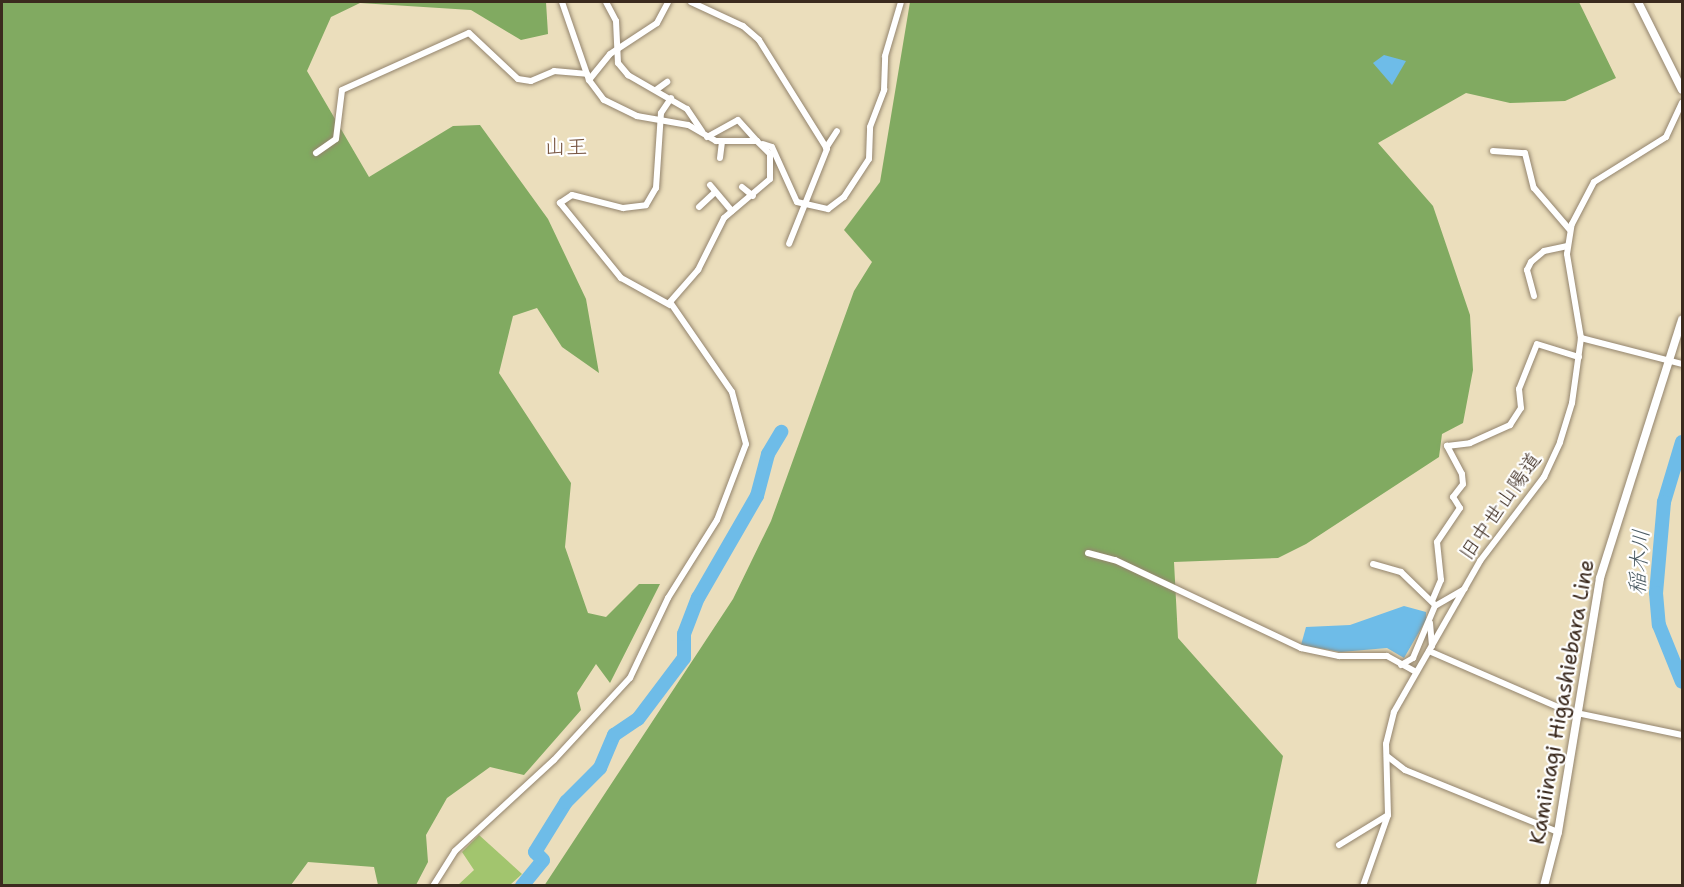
<!DOCTYPE html>
<html>
<head>
<meta charset="utf-8">
<style>
  body { margin:0 }
  #map { position:relative; width:1684px; height:887px; overflow:hidden; background:#ebdebc; font-family:"Shantell Sans","Klee One",sans-serif }
  div>[style] { position:absolute }
  [style*='--x'] { left:calc(var(--x)*1px); top:calc(var(--y)*1px); width:calc(var(--w)*1px); rotate:calc(var(--a)*1deg) }
  .green>* { inset:0; background:#a2c56e }
  .forest>* { inset:0; background:#81aa61 }
  .water>* { inset:0; background:#6ebce8 }
  .river>* { height:14px; margin:-7px; padding:0 7px; transform-origin:7px; border-radius:7px; background:#6ebce8 }
  .roads { filter:drop-shadow(0 0 2px #93846d) drop-shadow(0 0 2px #93846d) }
  .street>* { height:6px; margin:-3px; padding:0 3px; transform-origin:3px; border-radius:3px; background:#fff }
  .secondary>* { height:8px; margin:-4px; padding:0 4px; transform-origin:4px; border-radius:4px; background:#fff }
  span { translate:-50% -50%; white-space:nowrap; text-align:center; line-height:1.15; -webkit-text-stroke:4.5px #fff; paint-order:stroke }
  .street-label { font-size:21px; color:#3b2a1e }
  .neighbourhood-label { font-size:22px; color:#785642 }
  .water-label { font-size:22px; color:#4d5d65; font-style:italic }
  .frame { position:absolute; inset:0; border:3px solid #3b2a1e; pointer-events:none }
</style>
</head>
<body>
<div id="map">
  <div class="green">
    <div style="clip-path:polygon(479px 835px,522px 874px,510px 885px,458px 885px,474px 870px,462px 852px)"></div>
  </div>
  <div class="forest">
    <div style="clip-path:polygon(2px 2px,546px 2px,548px 34px,521px 40px,471px 10px,360px 3px,331px 17px,307px 71px,369px 177px,453px 126px,480px 125px,548px 219px,586px 299px,599px 373px,562px 347px,537px 308px,513px 316px,499px 373px,571px 483px,565px 547px,588px 613px,606px 617px,639px 584px,660px 584px,610px 683px,596px 664px,577px 693px,581px 710px,524px 775px,490px 767px,447px 798px,426px 835px,428px 862px,416px 885px,378px 885px,374px 867px,308px 862px,291px 885px,2px 886px)"></div>
    <div style="clip-path:polygon(910px 2px,1579px 2px,1616px 78px,1565px 101px,1510px 103px,1466px 93px,1378px 143px,1433px 206px,1470px 315px,1473px 370px,1463px 423px,1442px 434px,1439px 457px,1306px 544px,1278px 558px,1174px 562px,1178px 638px,1283px 756px,1256px 885px,544px 886px,733px 599px,771px 521px,854px 291px,872px 262px,844px 230px,880px 182px)"></div>
  </div>
  <div class="water">
    <div style="clip-path:polygon(1384px 55px,1406px 61px,1392px 85px,1373px 63px)"></div>
    <div style="clip-path:polygon(1404px 606px,1426px 612px,1426px 620px,1404px 658px,1387px 648px,1341px 652px,1301px 645px,1306px 627px,1350px 625px)"></div>
  </div>
  <div class="river">
    <div style="--x:1682;--y:442;--w:63;--a:106.7"></div>
    <div style="--x:1664;--y:502;--w:91;--a:95"></div>
    <div style="--x:1656;--y:593;--w:32;--a:85"></div>
    <div style="--x:1659;--y:625;--w:61;--a:68"></div>
    <div style="--x:522;--y:886;--w:33;--a:-51"></div>
    <div style="--x:543;--y:860;--w:11;--a:-135"></div>
    <div style="--x:535;--y:852;--w:59;--a:-58.2"></div>
    <div style="--x:566;--y:802;--w:48;--a:-45"></div>
    <div style="--x:600;--y:768;--w:36;--a:-67"></div>
    <div style="--x:614;--y:735;--w:29;--a:-34"></div>
    <div style="--x:638;--y:719;--w:76;--a:-53"></div>
    <div style="--x:684;--y:658;--w:24;--a:-90"></div>
    <div style="--x:684;--y:634;--w:39;--a:-69"></div>
    <div style="--x:698;--y:598;--w:118;--a:-60"></div>
    <div style="--x:757;--y:496;--w:43;--a:-75.3"></div>
    <div style="--x:768;--y:454;--w:26;--a:-59"></div>
  </div>
  <div class="roads">
    <div class="street">
      <div style="--x:606;--y:2;--w:21;--a:62"></div>
      <div style="--x:616;--y:21;--w:42;--a:87.3"></div>
      <div style="--x:618;--y:63;--w:16;--a:50"></div>
      <div style="--x:628;--y:75;--w:68;--a:30"></div>
      <div style="--x:687;--y:109;--w:27;--a:56"></div>
      <div style="--x:691;--y:2;--w:57;--a:24.8"></div>
      <div style="--x:743;--y:26;--w:21;--a:41"></div>
      <div style="--x:759;--y:40;--w:128;--a:58"></div>
      <div style="--x:827;--y:149;--w:102;--a:111.8"></div>
      <div style="--x:589;--y:80;--w:33;--a:-51"></div>
      <div style="--x:610;--y:54;--w:56;--a:-33.4"></div>
      <div style="--x:657;--y:23;--w:24;--a:-62"></div>
      <div style="--x:656;--y:90;--w:14;--a:-36"></div>
      <div style="--x:707;--y:137;--w:35;--a:-29"></div>
      <div style="--x:738;--y:120;--w:28;--a:48"></div>
      <div style="--x:763;--y:144;--w:9;--a:18"></div>
      <div style="--x:772;--y:147;--w:60;--a:65.6"></div>
      <div style="--x:797;--y:202;--w:32;--a:13"></div>
      <div style="--x:828;--y:209;--w:20;--a:-37"></div>
      <div style="--x:844;--y:197;--w:45;--a:-56.7"></div>
      <div style="--x:869;--y:159;--w:32;--a:-88"></div>
      <div style="--x:870;--y:127;--w:40;--a:-69"></div>
      <div style="--x:884;--y:90;--w:34;--a:-88"></div>
      <div style="--x:885;--y:56;--w:56;--a:-73.5"></div>
      <div style="--x:826;--y:148;--w:20;--a:-57"></div>
      <div style="--x:1493;--y:151;--w:32;--a:4"></div>
      <div style="--x:1525;--y:153;--w:36;--a:76"></div>
      <div style="--x:1534;--y:188;--w:55;--a:49.4"></div>
      <div style="--x:316;--y:153;--w:24;--a:-35"></div>
      <div style="--x:336;--y:139;--w:49;--a:-83"></div>
      <div style="--x:342;--y:90;--w:139;--a:-24.2"></div>
      <div style="--x:469;--y:33;--w:67;--a:43.2"></div>
      <div style="--x:518;--y:79;--w:13;--a:9"></div>
      <div style="--x:531;--y:81;--w:25;--a:-23"></div>
      <div style="--x:554;--y:71;--w:33;--a:5"></div>
      <div style="--x:720;--y:158;--w:16;--a:-83"></div>
      <div style="--x:710;--y:185;--w:34;--a:50"></div>
      <div style="--x:742;--y:187;--w:14;--a:39"></div>
      <div style="--x:699;--y:207;--w:22;--a:-43"></div>
      <div style="--x:1534;--y:296;--w:27;--a:-105"></div>
      <div style="--x:1527;--y:270;--w:9;--a:-63"></div>
      <div style="--x:1531;--y:262;--w:17;--a:-40"></div>
      <div style="--x:1544;--y:251;--w:24;--a:-12"></div>
      <div style="--x:670;--y:305;--w:56;--a:-151.1"></div>
      <div style="--x:621;--y:278;--w:97;--a:-129.1"></div>
      <div style="--x:560;--y:203;--w:14;--a:-34"></div>
      <div style="--x:572;--y:195;--w:53;--a:14.3"></div>
      <div style="--x:623;--y:208;--w:23;--a:-7"></div>
      <div style="--x:646;--y:205;--w:20;--a:-60"></div>
      <div style="--x:656;--y:188;--w:75;--a:-86.2"></div>
      <div style="--x:661;--y:113;--w:18;--a:-56"></div>
      <div style="--x:1581;--y:338;--w:104;--a:14.4"></div>
      <div style="--x:1088;--y:553;--w:28;--a:15"></div>
      <div style="--x:1115;--y:560;--w:206;--a:25.3"></div>
      <div style="--x:1301;--y:648;--w:39;--a:12"></div>
      <div style="--x:1339;--y:656;--w:48;--a:0"></div>
      <div style="--x:1387;--y:656;--w:33;--a:29"></div>
      <div style="--x:1373;--y:564;--w:29;--a:16"></div>
      <div style="--x:1401;--y:572;--w:45;--a:44.1"></div>
      <div style="--x:1432;--y:601;--w:23;--a:-67"></div>
      <div style="--x:1441;--y:580;--w:38;--a:-96"></div>
      <div style="--x:1437;--y:542;--w:41;--a:-55.9"></div>
      <div style="--x:1460;--y:508;--w:13;--a:-122"></div>
      <div style="--x:1453;--y:497;--w:16;--a:-52"></div>
      <div style="--x:1463;--y:484;--w:10;--a:-96"></div>
      <div style="--x:1462;--y:474;--w:32;--a:-118"></div>
      <div style="--x:1447;--y:446;--w:23;--a:-7"></div>
      <div style="--x:1470;--y:443;--w:44;--a:-24.2"></div>
      <div style="--x:1510;--y:425;--w:20;--a:-57"></div>
      <div style="--x:1521;--y:408;--w:19;--a:-96"></div>
      <div style="--x:1519;--y:389;--w:48;--a:-68.2"></div>
      <div style="--x:1537;--y:344;--w:44;--a:17.2"></div>
      <div style="--x:1430;--y:623;--w:23;--a:85"></div>
      <div style="--x:1429;--y:651;--w:150;--a:23.5"></div>
      <div style="--x:1567;--y:711;--w:117;--a:11.8"></div>
      <div style="--x:1401;--y:665;--w:14;--a:-30"></div>
      <div style="--x:1413;--y:658;--w:56;--a:-67.1"></div>
      <div style="--x:1435;--y:606;--w:34;--a:-30"></div>
      <div style="--x:1387;--y:756;--w:23;--a:38"></div>
      <div style="--x:1405;--y:770;--w:165;--a:22.1"></div>
      <div style="--x:1339;--y:845;--w:57;--a:-31.5"></div>
      <div style="--x:433;--y:886;--w:41;--a:-57.8"></div>
      <div style="--x:455;--y:851;--w:134;--a:-42.6"></div>
      <div style="--x:554;--y:760;--w:112;--a:-47.2"></div>
      <div style="--x:630;--y:678;--w:89;--a:-64.6"></div>
      <div style="--x:668;--y:598;--w:92;--a:-57.9"></div>
      <div style="--x:717;--y:520;--w:81;--a:-69.1"></div>
      <div style="--x:746;--y:444;--w:54;--a:-105.1"></div>
      <div style="--x:732;--y:392;--w:109;--a:-124.6"></div>
      <div style="--x:670;--y:302;--w:43;--a:-48.8"></div>
      <div style="--x:698;--y:270;--w:58;--a:-63.4"></div>
      <div style="--x:724;--y:218;--w:60;--a:-40.3"></div>
      <div style="--x:770;--y:179;--w:25;--a:-90"></div>
      <div style="--x:770;--y:154;--w:18;--a:-135"></div>
      <div style="--x:757;--y:141;--w:41;--a:180"></div>
      <div style="--x:716;--y:141;--w:32;--a:-150"></div>
      <div style="--x:688;--y:125;--w:52;--a:-170"></div>
      <div style="--x:637;--y:116;--w:37;--a:-154"></div>
      <div style="--x:604;--y:100;--w:25;--a:-127"></div>
      <div style="--x:589;--y:80;--w:83;--a:-109.1"></div>
      <div style="--x:1363;--y:886;--w:75;--a:-70.6"></div>
      <div style="--x:1388;--y:815;--w:71;--a:-91.6"></div>
      <div style="--x:1386;--y:744;--w:33;--a:-76"></div>
      <div style="--x:1394;--y:712;--w:174;--a:-60.3"></div>
      <div style="--x:1480;--y:561;--w:106;--a:-52.7"></div>
      <div style="--x:1544;--y:477;--w:38;--a:-65"></div>
      <div style="--x:1560;--y:442;--w:41;--a:-72.9"></div>
      <div style="--x:1572;--y:403;--w:66;--a:-82.1"></div>
      <div style="--x:1581;--y:338;--w:85;--a:-99.5"></div>
      <div style="--x:1567;--y:254;--w:30;--a:-81"></div>
      <div style="--x:1572;--y:224;--w:47;--a:-62.4"></div>
      <div style="--x:1594;--y:182;--w:85;--a:-32"></div>
      <div style="--x:1666;--y:137;--w:38;--a:-65"></div>
    </div>
    <div class="secondary">
      <div style="--x:1638;--y:2;--w:98;--a:63.4"></div>
      <div style="--x:1544;--y:886;--w:56;--a:-75.5"></div>
      <div style="--x:1558;--y:832;--w:257;--a:-80.6"></div>
      <div style="--x:1600;--y:578;--w:271;--a:-72.4"></div>
    </div>
  </div>
  <div class="street-label">
    <span style="left:1500px;top:506px;rotate:-55deg">旧中世山陽道</span>
    <span style="left:1562px;top:702px;rotate:-80deg">Kamiinagi Higashiebara Line</span>
  </div>
  <div class="neighbourhood-label">
    <span style="left:566px;top:147px">山王</span>
  </div>
  <div class="water-label">
    <span style="left:1639px;top:562px;rotate:-86deg">稲木川</span>
  </div>
  <div class="frame"></div>
</div>
</body>
</html>
